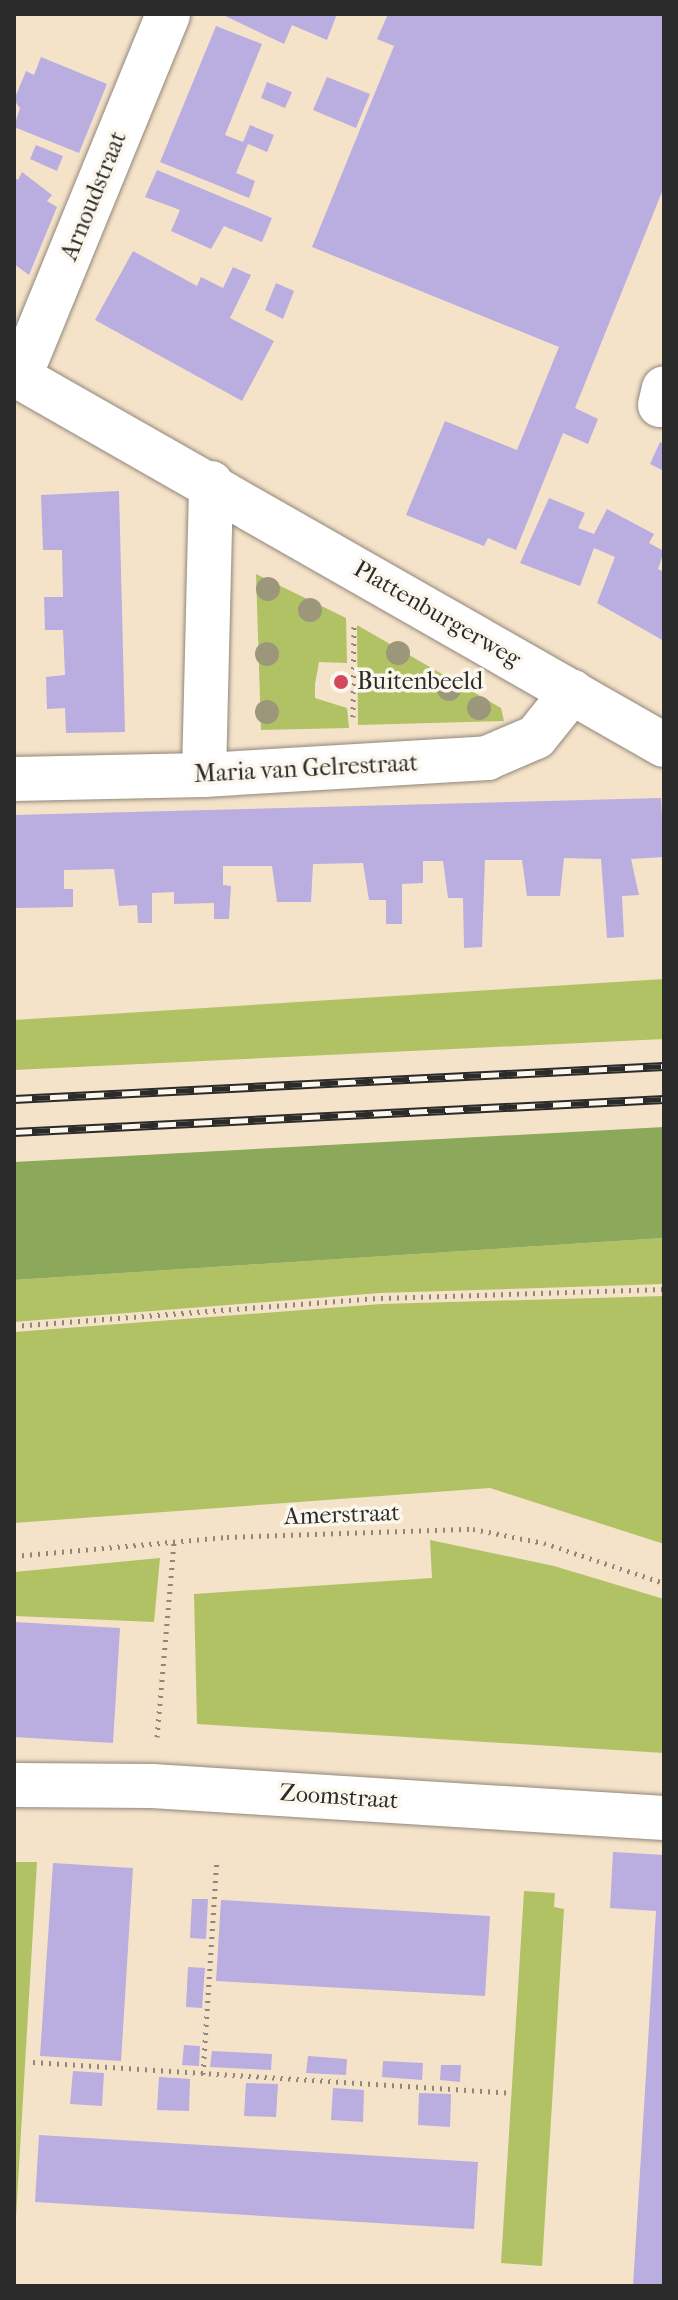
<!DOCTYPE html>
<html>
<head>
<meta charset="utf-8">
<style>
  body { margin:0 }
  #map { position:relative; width:678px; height:2300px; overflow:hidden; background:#f5e3c9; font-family:"IM FELL French Canon",serif }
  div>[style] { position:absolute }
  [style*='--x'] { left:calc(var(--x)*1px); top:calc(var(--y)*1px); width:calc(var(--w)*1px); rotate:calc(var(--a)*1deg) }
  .green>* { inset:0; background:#b1c265 }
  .forest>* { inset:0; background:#8ca85a }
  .building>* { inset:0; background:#baade0 }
  .path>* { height:5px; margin-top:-2.5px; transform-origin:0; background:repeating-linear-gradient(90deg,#90877a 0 2px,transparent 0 8px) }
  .roads { filter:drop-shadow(0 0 2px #90877a) drop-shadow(0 0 2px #90877a) }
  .minor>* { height:44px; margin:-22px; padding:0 22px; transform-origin:22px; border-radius:22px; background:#fff }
  .rail>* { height:9px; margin-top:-4.5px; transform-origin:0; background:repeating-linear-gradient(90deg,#fbf7ec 0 18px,#2b2b2b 0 36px); box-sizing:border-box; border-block:2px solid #2b2b2b }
  .trees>* { width:24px; height:24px; margin:-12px; border-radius:50%; background:#9c977b }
  .dots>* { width:22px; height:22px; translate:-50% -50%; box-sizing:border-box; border:4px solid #fbf7ec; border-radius:50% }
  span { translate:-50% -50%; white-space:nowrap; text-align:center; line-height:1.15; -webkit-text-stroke:7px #fbf7ec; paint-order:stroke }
  .street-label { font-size:24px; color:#2b2b2b }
  .poi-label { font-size:24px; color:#2b2b2b }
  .left { translate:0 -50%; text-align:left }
  .frame { position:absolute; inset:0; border:16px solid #2b2b2b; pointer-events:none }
</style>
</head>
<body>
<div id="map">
  <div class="green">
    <div style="clip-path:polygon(256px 574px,346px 618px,347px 663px,319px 662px,315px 684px,315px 698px,347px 708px,349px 728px,261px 730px)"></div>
    <div style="clip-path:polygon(357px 625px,501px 708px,504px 721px,358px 725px)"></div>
    <div style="clip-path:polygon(664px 979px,664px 1039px,14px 1070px,14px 1020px)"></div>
    <div style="clip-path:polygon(664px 1238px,664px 1284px,380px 1293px,14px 1322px,14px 1280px)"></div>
    <div style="clip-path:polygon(664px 1296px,664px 1544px,490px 1488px,14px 1523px,14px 1332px,381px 1304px)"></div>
    <div style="clip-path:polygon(430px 1540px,554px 1566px,664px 1599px,664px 1753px,197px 1724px,194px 1594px,432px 1578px)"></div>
    <div style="clip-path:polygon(160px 1558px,154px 1622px,14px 1616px,14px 1572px)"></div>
    <div style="clip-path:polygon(14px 1862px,37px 1862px,14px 2251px)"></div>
    <div style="clip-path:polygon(524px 1891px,555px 1893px,554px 1907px,564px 1909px,542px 2266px,501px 2263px)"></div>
  </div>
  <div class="forest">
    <div style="clip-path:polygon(664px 1127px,664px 1238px,14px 1280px,14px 1162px)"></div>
  </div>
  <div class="building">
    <div style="clip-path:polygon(221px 14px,337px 14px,327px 40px,292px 25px,284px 44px)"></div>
    <div style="clip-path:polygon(388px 14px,664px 14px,664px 187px,575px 408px,598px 419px,588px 444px,563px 433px,516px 550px,488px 538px,484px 546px,406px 515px,445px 421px,517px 450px,559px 347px,312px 247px,394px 46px,377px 39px)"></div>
    <div style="clip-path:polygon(216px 26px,262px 44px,225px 135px,243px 142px,250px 125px,274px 135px,267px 152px,248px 144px,236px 173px,255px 181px,249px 198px,160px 162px)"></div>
    <div style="clip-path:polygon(41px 57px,107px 84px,79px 153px,14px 127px,20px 108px,14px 100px,26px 71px,34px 75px)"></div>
    <div style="clip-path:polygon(327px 77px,370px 94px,356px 128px,313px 110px)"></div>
    <div style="clip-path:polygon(267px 82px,292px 92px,285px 108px,261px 98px)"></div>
    <div style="clip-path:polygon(36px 145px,63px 156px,57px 171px,30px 159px)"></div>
    <div style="clip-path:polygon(157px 170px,272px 218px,262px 242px,224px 226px,211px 249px,171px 231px,180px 210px,145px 197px)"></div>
    <div style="clip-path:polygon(22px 172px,52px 195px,47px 201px,57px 207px,29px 275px,14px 264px,14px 177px,18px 180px)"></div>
    <div style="clip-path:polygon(133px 251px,197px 286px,201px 277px,223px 288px,233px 267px,251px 275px,230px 318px,274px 341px,242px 401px,95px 320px)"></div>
    <div style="clip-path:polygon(276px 283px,294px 291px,283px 319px,265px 310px)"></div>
    <div style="clip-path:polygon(660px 442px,664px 444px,664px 471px,650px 464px)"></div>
    <div style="clip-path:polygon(119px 491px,125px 732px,66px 733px,65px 708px,47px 709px,46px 677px,65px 675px,63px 630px,45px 630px,44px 597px,63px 597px,62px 550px,43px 550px,41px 495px)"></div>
    <div style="clip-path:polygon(549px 498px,585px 513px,578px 528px,594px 534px,607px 509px,654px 534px,649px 543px,664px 551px,658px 569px,664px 572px,664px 641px,597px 603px,615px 557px,594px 548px,580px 586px,520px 563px)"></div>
    <div style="clip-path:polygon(661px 798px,664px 857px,631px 859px,639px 895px,622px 896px,624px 937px,607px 938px,601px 859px,564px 858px,560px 896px,527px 896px,522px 860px,485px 860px,482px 947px,464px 948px,463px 898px,448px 898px,443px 861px,423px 861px,423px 883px,402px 884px,402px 924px,386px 924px,386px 900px,369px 900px,363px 863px,313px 864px,311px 902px,277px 902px,272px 866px,223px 866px,223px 885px,231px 886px,229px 919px,214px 919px,214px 903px,174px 904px,174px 892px,152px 893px,152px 923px,138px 923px,137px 905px,119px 906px,114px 869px,64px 870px,64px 889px,73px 889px,73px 907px,14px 908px,14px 815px)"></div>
    <div style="clip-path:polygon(14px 1622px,120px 1628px,113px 1743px,14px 1737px)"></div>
    <div style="clip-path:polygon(613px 1852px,664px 1855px,664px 2286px,633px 2286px,656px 1911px,610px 1908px)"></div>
    <div style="clip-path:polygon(53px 1863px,133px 1868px,121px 2061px,40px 2056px)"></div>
    <div style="clip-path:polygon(192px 1899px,208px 1899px,206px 1939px,190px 1938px)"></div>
    <div style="clip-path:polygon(221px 1900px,490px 1916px,485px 1996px,216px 1981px)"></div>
    <div style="clip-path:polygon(188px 1967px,205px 1968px,202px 2008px,186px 2007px)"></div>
    <div style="clip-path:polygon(184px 2045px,200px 2046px,199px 2066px,182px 2065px)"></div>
    <div style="clip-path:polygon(212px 2051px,272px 2054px,271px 2070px,210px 2067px)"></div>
    <div style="clip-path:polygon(308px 2056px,347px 2059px,346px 2075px,306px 2073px)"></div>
    <div style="clip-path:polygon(383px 2061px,423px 2063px,422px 2080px,382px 2077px)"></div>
    <div style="clip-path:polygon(441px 2065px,461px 2065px,460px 2082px,440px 2080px)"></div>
    <div style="clip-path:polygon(73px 2071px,104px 2073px,102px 2106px,70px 2104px)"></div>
    <div style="clip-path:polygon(159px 2077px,190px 2079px,189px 2111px,157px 2110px)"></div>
    <div style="clip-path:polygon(246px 2083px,278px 2084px,276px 2117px,244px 2116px)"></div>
    <div style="clip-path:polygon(333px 2088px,364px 2090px,363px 2122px,331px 2120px)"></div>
    <div style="clip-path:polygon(419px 2093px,451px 2094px,450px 2127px,418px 2125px)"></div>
    <div style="clip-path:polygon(39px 2135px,478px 2162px,474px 2229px,35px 2202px)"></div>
  </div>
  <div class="path">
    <div style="--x:353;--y:717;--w:93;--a:-89.4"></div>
    <div style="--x:14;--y:1326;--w:368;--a:-4.4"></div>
    <div style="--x:381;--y:1298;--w:283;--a:-1.8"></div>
    <div style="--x:14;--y:1556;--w:214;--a:-5.1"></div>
    <div style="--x:227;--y:1537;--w:246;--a:-1.9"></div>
    <div style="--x:473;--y:1529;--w:72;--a:11.2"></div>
    <div style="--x:544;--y:1543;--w:126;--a:18.4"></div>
    <div style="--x:157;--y:1737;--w:195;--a:-85"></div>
    <div style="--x:33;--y:2062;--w:474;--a:3.7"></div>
    <div style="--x:203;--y:2074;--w:214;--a:-86.3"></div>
  </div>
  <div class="roads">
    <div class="minor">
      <div style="--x:14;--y:374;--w:748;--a:29.72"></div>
      <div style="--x:19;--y:378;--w:393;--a:-67.7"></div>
      <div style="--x:660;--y:405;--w:17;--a:-77"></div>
      <div style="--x:204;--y:775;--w:292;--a:-88.6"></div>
      <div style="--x:14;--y:779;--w:190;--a:-1.2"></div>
      <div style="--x:204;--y:775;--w:284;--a:-3.4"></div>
      <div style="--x:487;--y:758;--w:53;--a:-23.2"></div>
      <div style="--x:536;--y:737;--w:58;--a:-51.3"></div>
      <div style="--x:14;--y:1785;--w:138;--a:0.4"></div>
      <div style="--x:152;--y:1786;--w:513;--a:3.58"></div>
    </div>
  </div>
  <div class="rail">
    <div style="--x:14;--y:1099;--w:651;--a:-2.91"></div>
    <div style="--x:14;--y:1132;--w:651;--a:-2.91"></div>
  </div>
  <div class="trees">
    <div style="left:268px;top:589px"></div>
    <div style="left:310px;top:610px"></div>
    <div style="left:398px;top:653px"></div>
    <div style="left:267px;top:654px"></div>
    <div style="left:449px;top:689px"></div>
    <div style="left:479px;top:708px"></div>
    <div style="left:267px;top:712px"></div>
  </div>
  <div class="dots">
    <div style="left:341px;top:682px;background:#d1495b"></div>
  </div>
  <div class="street-label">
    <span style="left:94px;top:196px;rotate:-68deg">Arnoudstraat</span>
    <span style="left:437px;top:614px;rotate:30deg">Plattenburgerweg</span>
    <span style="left:306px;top:769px;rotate:-3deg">Maria van Gelrestraat</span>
    <span style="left:342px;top:1515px;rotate:-2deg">Amerstraat</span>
    <span style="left:339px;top:1797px;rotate:4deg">Zoomstraat</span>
  </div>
  <div class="poi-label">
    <span class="left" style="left:357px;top:682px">Buitenbeeld</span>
  </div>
  <div class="frame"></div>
</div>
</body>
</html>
